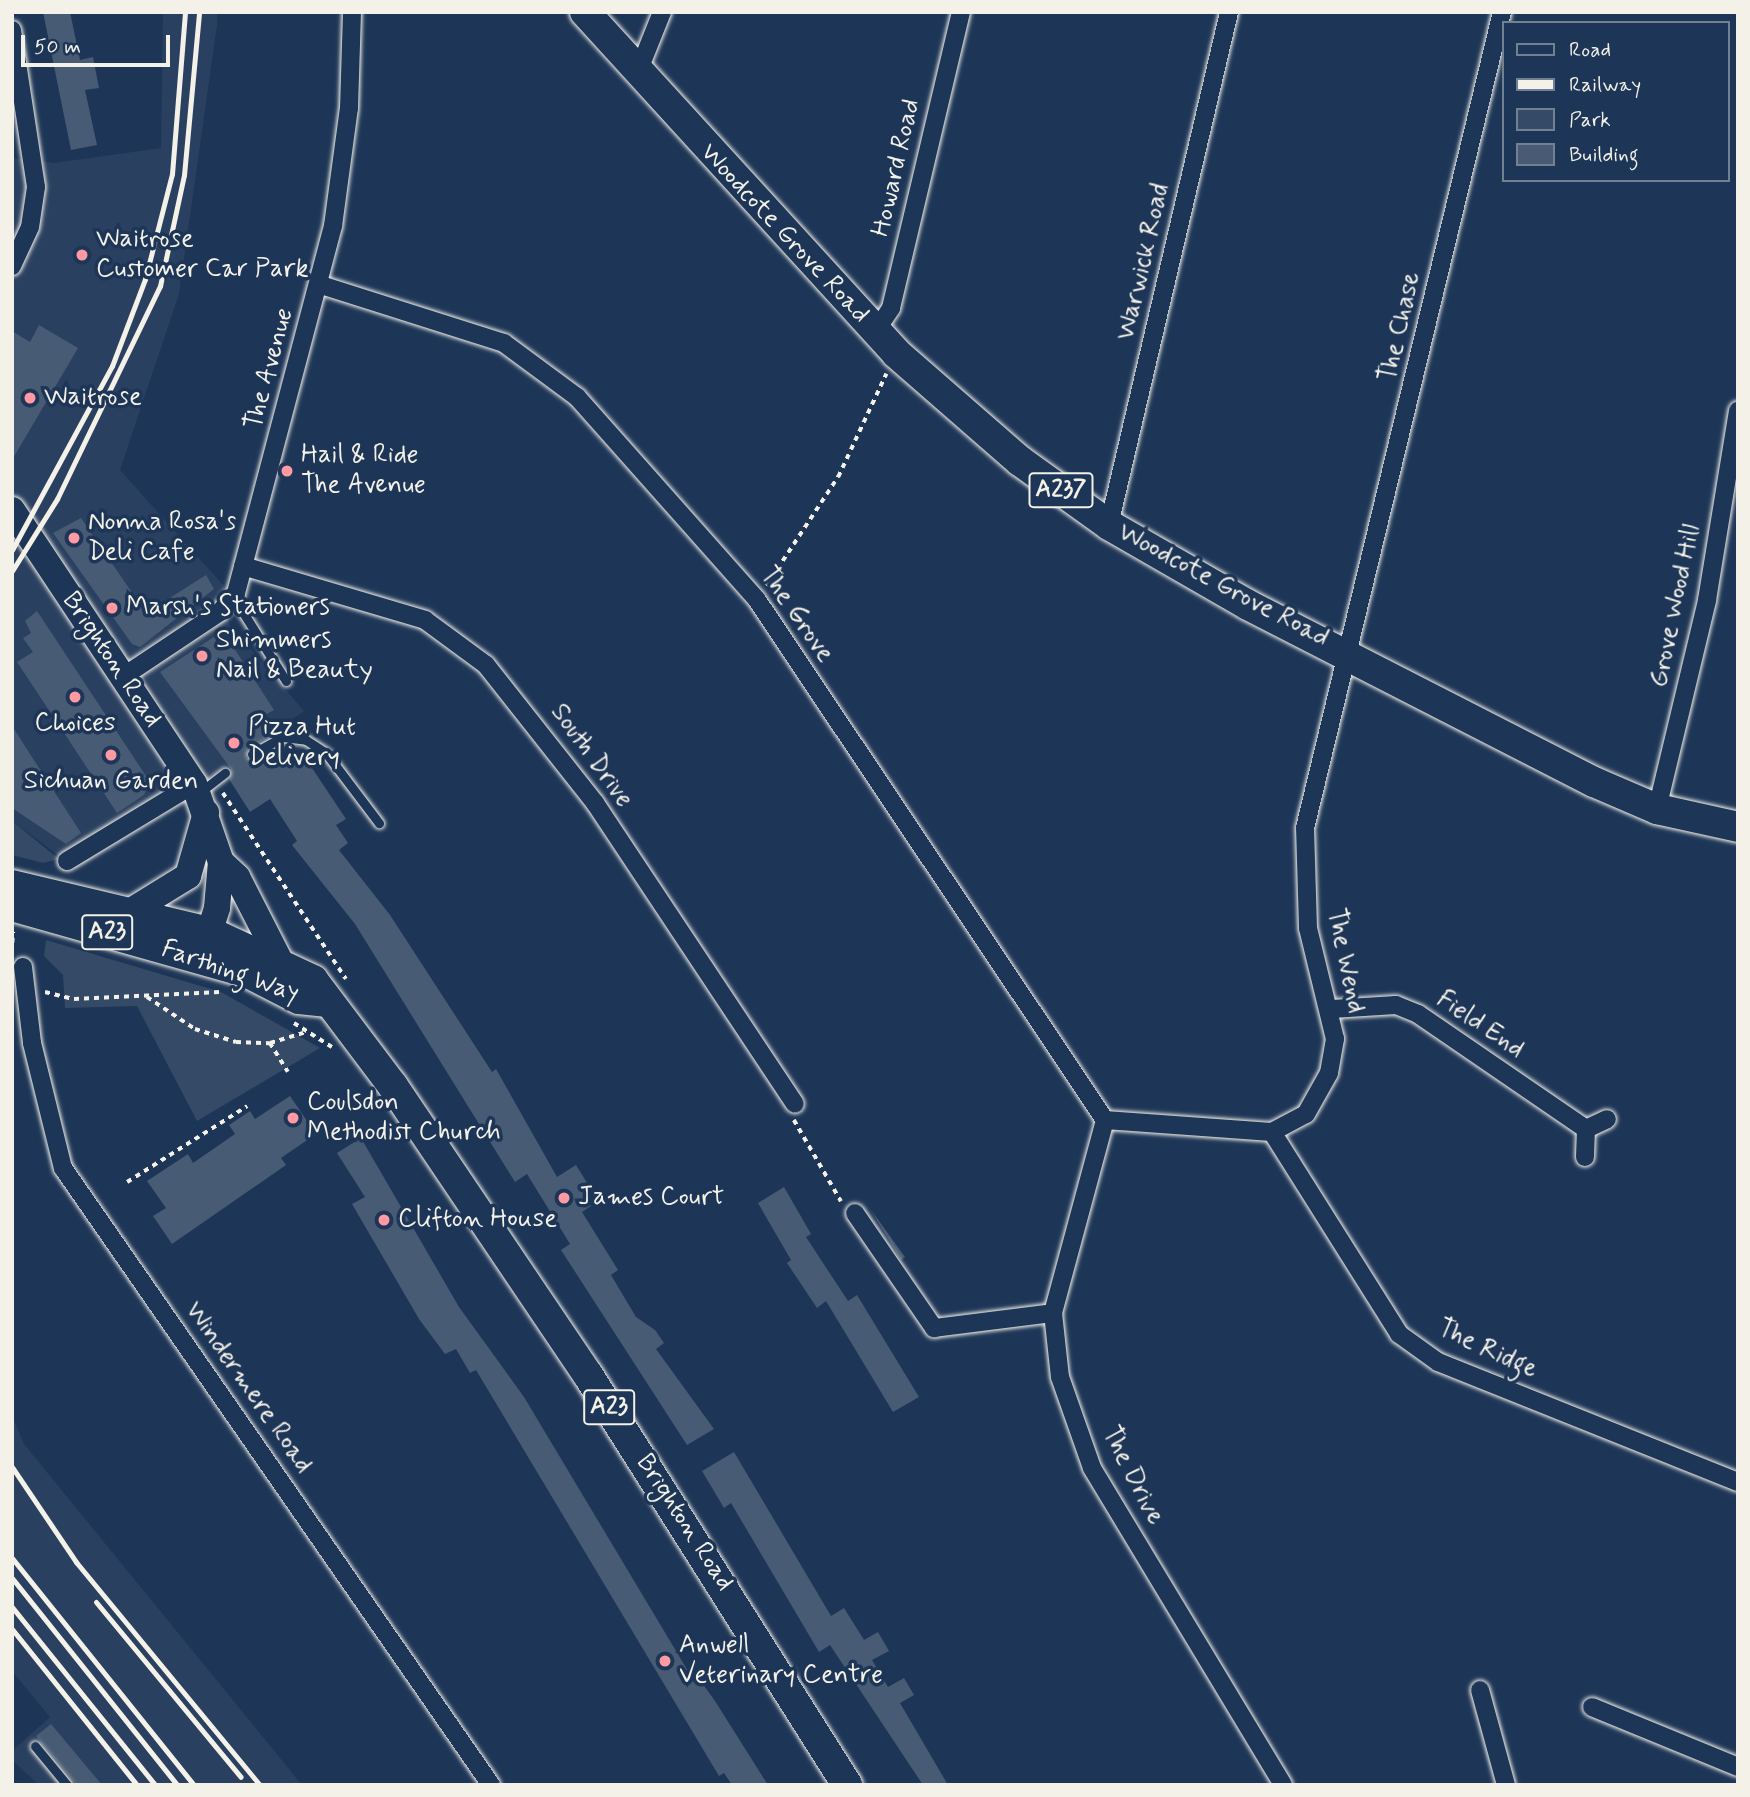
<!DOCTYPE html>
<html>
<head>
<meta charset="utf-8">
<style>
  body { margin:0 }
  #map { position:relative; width:1750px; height:1797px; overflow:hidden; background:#1d3557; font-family:Mynerve,sans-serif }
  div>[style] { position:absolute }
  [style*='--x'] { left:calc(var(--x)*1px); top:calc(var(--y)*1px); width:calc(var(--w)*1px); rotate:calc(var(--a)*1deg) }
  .built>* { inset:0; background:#2a4060 }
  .green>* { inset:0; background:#354a67 }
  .building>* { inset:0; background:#485b74 }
  .path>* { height:3.5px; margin-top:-1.75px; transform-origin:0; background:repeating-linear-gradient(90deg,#f4f1e8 0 5px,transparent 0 10px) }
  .roads { filter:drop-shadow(0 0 2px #f4f1e8) drop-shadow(0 0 2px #f4f1e8) }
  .service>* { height:9px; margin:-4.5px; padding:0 4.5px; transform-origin:4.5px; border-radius:4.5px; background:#1d3557 }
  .minor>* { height:18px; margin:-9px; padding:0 9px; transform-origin:9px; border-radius:9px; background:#1d3557 }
  .secondary>* { height:26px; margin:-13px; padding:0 13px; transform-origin:13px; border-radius:13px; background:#1d3557 }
  .primary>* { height:30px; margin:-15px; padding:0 15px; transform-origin:15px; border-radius:15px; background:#1d3557 }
  .trunk>* { height:30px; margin:-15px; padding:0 15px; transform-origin:15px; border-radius:15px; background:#1d3557 }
  .rail>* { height:5px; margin:-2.5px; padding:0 2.5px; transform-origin:2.5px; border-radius:2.5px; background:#f4f1e8 }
  .dots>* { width:19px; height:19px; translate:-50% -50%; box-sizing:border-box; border:4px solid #1d3557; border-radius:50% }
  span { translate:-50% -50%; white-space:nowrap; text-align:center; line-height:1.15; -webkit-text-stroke:7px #1d3557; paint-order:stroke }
  .shield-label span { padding:2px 5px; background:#1d3557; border:2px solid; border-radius:5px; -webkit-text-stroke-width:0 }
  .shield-label { font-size:24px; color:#f4f1e8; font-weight:700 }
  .street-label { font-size:26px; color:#f4f1e8 }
  .poi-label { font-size:26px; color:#f4f1e8 }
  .left { translate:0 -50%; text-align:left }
  .frame { position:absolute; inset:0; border:14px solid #f4f1e8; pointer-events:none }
  .legend { position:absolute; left:1502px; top:21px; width:228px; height:161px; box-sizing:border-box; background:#1d3557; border:2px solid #738091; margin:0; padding:9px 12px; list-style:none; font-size:21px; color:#f4f1e8 }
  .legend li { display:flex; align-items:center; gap:14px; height:35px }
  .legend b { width:35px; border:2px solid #738091 }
  .scale { position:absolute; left:21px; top:35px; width:149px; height:32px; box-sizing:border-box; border:4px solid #f4f1e8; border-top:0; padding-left:9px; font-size:21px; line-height:24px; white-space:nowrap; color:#f4f1e8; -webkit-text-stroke:5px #1d3557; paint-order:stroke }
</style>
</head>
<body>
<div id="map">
  <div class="built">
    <div style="clip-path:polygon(163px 12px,217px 12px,217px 25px,179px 294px,120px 470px,224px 586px,229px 624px,304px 711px,77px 869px,12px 821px,12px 158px,54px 163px,161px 148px)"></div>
    <div style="clip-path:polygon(12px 1416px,24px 1444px,302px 1785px,39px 1785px,12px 1760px,12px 1751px,50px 1717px,12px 1671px)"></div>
  </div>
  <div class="green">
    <div style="clip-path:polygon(12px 821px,59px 859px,43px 863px,12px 855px)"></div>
    <div style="clip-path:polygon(46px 940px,221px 992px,320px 1048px,197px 1121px,137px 1006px,65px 1008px,63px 975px,44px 956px)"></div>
  </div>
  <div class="building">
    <div style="clip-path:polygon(43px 12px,70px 12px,80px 60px,93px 57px,99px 88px,85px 90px,97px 145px,71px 150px)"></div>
    <div style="clip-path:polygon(39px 325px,78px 348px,12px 460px,12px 331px,30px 342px)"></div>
    <div style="clip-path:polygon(81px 518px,146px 613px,206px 575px,214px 589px,140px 647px,132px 644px,53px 533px)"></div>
    <div style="clip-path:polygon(37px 611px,150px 782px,144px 795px,117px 813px,17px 662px,33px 652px,23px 638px,31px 633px,25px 621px)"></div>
    <div style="clip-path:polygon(223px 631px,274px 710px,259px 718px,270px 736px,248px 748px,246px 758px,255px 760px,278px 748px,290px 765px,304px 756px,346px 819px,336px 825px,348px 843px,339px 850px,390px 915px,492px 1072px,496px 1069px,557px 1177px,576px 1165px,589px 1186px,582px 1190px,591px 1206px,582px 1212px,618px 1270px,611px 1275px,636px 1317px,655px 1330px,664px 1343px,656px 1349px,714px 1429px,687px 1445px,561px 1250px,570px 1244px,527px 1174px,515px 1182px,355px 924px,292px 845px,297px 841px,270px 799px,250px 812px,229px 779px,231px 769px,160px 672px)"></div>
    <div style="clip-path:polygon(12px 726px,81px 833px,66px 844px,12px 808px)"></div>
    <div style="clip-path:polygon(290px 1096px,316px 1134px,281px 1158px,286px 1165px,172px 1244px,153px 1216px,166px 1208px,147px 1181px,188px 1154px,193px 1163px,235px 1134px,229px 1125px,250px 1111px,255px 1119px)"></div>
    <div style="clip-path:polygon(361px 1138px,459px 1307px,524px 1397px,691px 1676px,695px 1673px,715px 1701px,768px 1785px,732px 1785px,724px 1773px,719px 1776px,476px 1370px,470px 1373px,456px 1349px,445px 1354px,419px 1319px,352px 1204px,365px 1197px,337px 1153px)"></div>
    <div style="clip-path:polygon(784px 1187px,811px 1234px,806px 1237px,848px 1301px,857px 1295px,919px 1397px,893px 1412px,826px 1301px,817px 1308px,787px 1263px,791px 1260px,758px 1203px)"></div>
    <div style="clip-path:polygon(871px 1210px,905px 1257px,901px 1260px)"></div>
    <div style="clip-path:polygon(734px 1452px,831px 1616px,844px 1608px,864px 1640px,878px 1632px,889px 1651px,872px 1660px,888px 1687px,904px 1678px,914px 1695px,900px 1703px,948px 1785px,923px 1785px,830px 1645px,819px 1652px,731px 1503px,724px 1508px,702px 1471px)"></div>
    <div style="clip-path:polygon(51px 1724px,102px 1785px,77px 1785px,36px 1736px)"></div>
  </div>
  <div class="path">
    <div style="--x:766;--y:586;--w:131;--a:-56.6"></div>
    <div style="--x:838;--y:477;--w:114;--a:-65"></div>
    <div style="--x:223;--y:793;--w:223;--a:56.5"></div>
    <div style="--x:12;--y:943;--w:11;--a:-85"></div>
    <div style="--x:45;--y:992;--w:30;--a:14"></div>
    <div style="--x:74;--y:999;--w:146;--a:-2.7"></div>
    <div style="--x:147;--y:997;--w:58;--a:33.7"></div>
    <div style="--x:195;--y:1029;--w:43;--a:17.6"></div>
    <div style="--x:236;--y:1042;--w:34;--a:2"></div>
    <div style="--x:270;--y:1043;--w:39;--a:-17"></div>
    <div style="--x:294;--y:1023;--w:45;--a:32.3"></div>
    <div style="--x:270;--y:1043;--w:34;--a:58"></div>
    <div style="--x:794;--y:1120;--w:94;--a:59.9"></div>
    <div style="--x:127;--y:1182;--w:142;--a:-32.3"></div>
  </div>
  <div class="roads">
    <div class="service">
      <div style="--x:234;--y:598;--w:98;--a:57.9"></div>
      <div style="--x:252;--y:754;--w:35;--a:-29"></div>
      <div style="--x:283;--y:737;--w:23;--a:7"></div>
      <div style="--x:306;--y:740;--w:24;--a:33"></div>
      <div style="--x:326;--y:753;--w:88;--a:52.9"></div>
      <div style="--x:199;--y:793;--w:33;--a:-38"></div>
      <div style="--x:35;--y:1746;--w:50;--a:50.6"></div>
    </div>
    <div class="minor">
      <div style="--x:12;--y:30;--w:159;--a:81.3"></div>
      <div style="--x:36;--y:187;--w:40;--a:98.5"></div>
      <div style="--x:30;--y:227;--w:43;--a:114.8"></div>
      <div style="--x:638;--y:72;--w:65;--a:-68.2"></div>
      <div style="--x:321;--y:285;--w:192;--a:17.6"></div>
      <div style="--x:504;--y:343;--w:91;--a:36.5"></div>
      <div style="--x:577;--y:397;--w:271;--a:48.4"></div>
      <div style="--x:757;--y:600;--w:626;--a:56.21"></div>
      <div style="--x:875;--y:332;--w:29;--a:-56"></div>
      <div style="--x:891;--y:308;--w:304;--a:-76.7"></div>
      <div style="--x:1109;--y:525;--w:527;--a:-76.83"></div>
      <div style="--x:243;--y:566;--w:190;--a:16.5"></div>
      <div style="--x:425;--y:620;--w:76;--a:36.4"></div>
      <div style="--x:486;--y:665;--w:176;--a:51.7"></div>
      <div style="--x:595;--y:803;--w:361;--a:56.4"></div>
      <div style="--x:121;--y:678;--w:119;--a:-33.7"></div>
      <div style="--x:220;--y:612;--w:25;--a:-50"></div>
      <div style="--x:236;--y:593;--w:380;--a:-75.2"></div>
      <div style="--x:333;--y:226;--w:119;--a:-82.3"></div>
      <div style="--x:349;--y:108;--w:96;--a:-88.2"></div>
      <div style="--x:1657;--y:809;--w:215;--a:-76.5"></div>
      <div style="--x:1707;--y:600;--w:192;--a:-80.7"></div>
      <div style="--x:67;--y:861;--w:149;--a:-31.2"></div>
      <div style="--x:23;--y:967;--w:77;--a:83.2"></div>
      <div style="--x:32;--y:1043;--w:129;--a:76.1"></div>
      <div style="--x:63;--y:1168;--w:751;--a:55.25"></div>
      <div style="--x:1332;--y:1009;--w:64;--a:-3.6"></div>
      <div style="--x:1396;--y:1005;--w:24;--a:22"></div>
      <div style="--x:1418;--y:1014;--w:204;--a:34.4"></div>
      <div style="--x:1105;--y:1120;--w:167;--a:4.1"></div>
      <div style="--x:1272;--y:1132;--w:38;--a:-28"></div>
      <div style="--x:1306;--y:1114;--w:47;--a:-60.7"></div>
      <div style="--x:1329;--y:1073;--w:35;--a:-80"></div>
      <div style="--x:1335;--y:1039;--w:114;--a:-103.7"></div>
      <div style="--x:1308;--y:928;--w:100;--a:-91.7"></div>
      <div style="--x:1305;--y:828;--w:839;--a:-76.43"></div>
      <div style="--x:1105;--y:1120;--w:200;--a:105.1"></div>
      <div style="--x:1053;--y:1313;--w:64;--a:83.8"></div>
      <div style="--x:1060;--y:1377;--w:96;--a:70.6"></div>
      <div style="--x:1092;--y:1468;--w:370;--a:58.9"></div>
      <div style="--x:1272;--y:1132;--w:239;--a:57.8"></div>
      <div style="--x:1399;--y:1334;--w:48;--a:35.7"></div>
      <div style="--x:1438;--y:1362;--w:323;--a:21.8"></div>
      <div style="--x:1585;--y:1157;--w:28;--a:-88"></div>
      <div style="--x:1586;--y:1129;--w:23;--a:-25"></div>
      <div style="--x:855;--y:1213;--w:140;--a:55.5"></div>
      <div style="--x:934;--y:1328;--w:120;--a:-7.2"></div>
      <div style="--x:1480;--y:1690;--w:98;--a:74.7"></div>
      <div style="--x:1592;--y:1707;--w:158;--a:22.3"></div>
    </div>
    <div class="secondary">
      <div style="--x:12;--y:510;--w:329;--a:56.4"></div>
      <div style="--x:194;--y:784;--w:83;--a:70.9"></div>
      <div style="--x:221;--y:862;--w:46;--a:95"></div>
      <div style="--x:217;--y:908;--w:44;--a:107.2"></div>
      <div style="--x:221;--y:862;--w:22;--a:43"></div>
      <div style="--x:237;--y:877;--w:92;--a:62.9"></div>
      <div style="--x:131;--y:911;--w:67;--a:-31.6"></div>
      <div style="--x:188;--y:876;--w:66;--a:-74.1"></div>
    </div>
    <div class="primary">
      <div style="--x:585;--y:12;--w:462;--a:47.6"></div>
      <div style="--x:896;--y:353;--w:164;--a:41.1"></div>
      <div style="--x:1020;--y:461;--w:110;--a:35.7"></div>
      <div style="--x:1109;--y:525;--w:160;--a:29.9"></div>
      <div style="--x:1248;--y:605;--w:389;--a:27.1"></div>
      <div style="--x:1594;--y:782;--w:69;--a:23.2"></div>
      <div style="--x:1657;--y:809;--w:83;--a:12.5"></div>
    </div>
    <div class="trunk">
      <div style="--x:12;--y:885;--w:204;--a:13.4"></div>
      <div style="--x:210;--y:932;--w:114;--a:25"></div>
      <div style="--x:313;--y:980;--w:133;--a:53"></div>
      <div style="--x:393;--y:1086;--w:349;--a:56"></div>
      <div style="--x:588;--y:1375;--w:485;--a:57.7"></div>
      <div style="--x:12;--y:906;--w:243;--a:15.8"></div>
      <div style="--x:246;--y:972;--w:59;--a:27"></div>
      <div style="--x:299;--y:999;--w:29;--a:6"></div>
    </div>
  </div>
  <div class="rail">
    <div style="--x:12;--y:550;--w:209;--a:-61.5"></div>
    <div style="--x:112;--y:366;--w:93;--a:-69.2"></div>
    <div style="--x:145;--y:279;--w:108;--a:-75.6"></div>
    <div style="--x:172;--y:174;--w:163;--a:-85.4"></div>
    <div style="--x:12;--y:571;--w:85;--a:-58"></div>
    <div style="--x:57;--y:499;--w:237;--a:-64.2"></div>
    <div style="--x:160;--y:286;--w:114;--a:-77.8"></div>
    <div style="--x:184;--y:175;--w:164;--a:-84.7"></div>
    <div style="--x:12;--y:1467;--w:115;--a:56"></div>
    <div style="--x:76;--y:1562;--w:289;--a:50.5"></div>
    <div style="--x:12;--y:1558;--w:291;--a:51.3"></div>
    <div style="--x:12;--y:1578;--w:265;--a:51.4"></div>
    <div style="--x:96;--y:1602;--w:227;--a:50.4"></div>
    <div style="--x:12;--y:1607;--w:228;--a:51.2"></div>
    <div style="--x:12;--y:1629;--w:200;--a:51.3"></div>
  </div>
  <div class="dots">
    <div style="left:82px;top:255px;background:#ff9aa2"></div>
    <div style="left:30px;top:398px;background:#ff9aa2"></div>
    <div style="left:287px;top:471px;background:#ff9aa2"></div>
    <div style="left:74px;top:538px;background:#ff9aa2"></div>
    <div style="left:112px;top:608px;background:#ff9aa2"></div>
    <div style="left:202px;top:656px;background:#ff9aa2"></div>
    <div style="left:75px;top:697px;background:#ff9aa2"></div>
    <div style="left:234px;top:743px;background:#ff9aa2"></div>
    <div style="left:111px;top:755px;background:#ff9aa2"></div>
    <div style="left:293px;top:1118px;background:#ff9aa2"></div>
    <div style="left:564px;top:1198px;background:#ff9aa2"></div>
    <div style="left:384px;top:1220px;background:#ff9aa2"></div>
    <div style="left:665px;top:1661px;background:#ff9aa2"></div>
  </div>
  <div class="shield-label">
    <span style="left:1061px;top:490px">A237</span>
    <span style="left:107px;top:932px">A23</span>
    <span style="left:609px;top:1407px">A23</span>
  </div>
  <div class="street-label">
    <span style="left:897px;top:168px;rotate:-77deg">Howard Road</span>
    <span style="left:784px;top:234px;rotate:47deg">Woodcote Grove Road</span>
    <span style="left:1144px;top:262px;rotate:-77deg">Warwick Road</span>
    <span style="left:1401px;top:327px;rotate:-77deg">The Chase</span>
    <span style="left:270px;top:369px;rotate:-75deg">The Avenue</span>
    <span style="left:1223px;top:586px;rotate:28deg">Woodcote Grove Road</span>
    <span style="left:1676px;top:606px;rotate:-78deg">Grove Wood Hill</span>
    <span style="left:796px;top:615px;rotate:55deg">The Grove</span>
    <span style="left:111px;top:660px;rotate:56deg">Brighton Road</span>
    <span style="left:591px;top:756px;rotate:54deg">South Drive</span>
    <span style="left:1345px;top:961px;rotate:78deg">The Wend</span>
    <span style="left:230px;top:972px;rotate:19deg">Farthing Way</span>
    <span style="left:1480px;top:1025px;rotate:34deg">Field End</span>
    <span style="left:1487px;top:1350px;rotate:25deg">The Ridge</span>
    <span style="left:248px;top:1388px;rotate:55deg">Windermere Road</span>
    <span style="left:1132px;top:1476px;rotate:63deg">The Drive</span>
    <span style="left:684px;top:1523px;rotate:57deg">Brighton Road</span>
  </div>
  <div class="poi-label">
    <span class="left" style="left:96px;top:255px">Waitrose<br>Customer Car Park</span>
    <span class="left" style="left:44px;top:398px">Waitrose</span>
    <span class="left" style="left:301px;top:471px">Hail &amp; Ride<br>The Avenue</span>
    <span class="left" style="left:88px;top:538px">Nonna Rosa's<br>Deli Cafe</span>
    <span class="left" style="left:126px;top:608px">Marsh's Stationers</span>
    <span class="left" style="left:216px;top:656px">Shimmers<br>Nail &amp; Beauty</span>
    <span style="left:75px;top:724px">Choices</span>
    <span class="left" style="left:248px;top:743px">Pizza Hut<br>Delivery</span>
    <span style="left:111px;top:782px">Sichuan Garden</span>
    <span class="left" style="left:307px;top:1118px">Coulsdon<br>Methodist Church</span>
    <span class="left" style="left:578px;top:1198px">James Court</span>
    <span class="left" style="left:398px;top:1220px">Clifton House</span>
    <span class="left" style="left:679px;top:1661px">Anwell<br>Veterinary Centre</span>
  </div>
  <div class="frame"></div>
  <ul class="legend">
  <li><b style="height:9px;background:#1d3557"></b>Road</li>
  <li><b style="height:9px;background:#f4f1e8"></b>Railway</li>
  <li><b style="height:19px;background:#354a67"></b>Park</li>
  <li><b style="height:19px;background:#485b74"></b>Building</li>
  </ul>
  <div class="scale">50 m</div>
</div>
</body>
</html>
